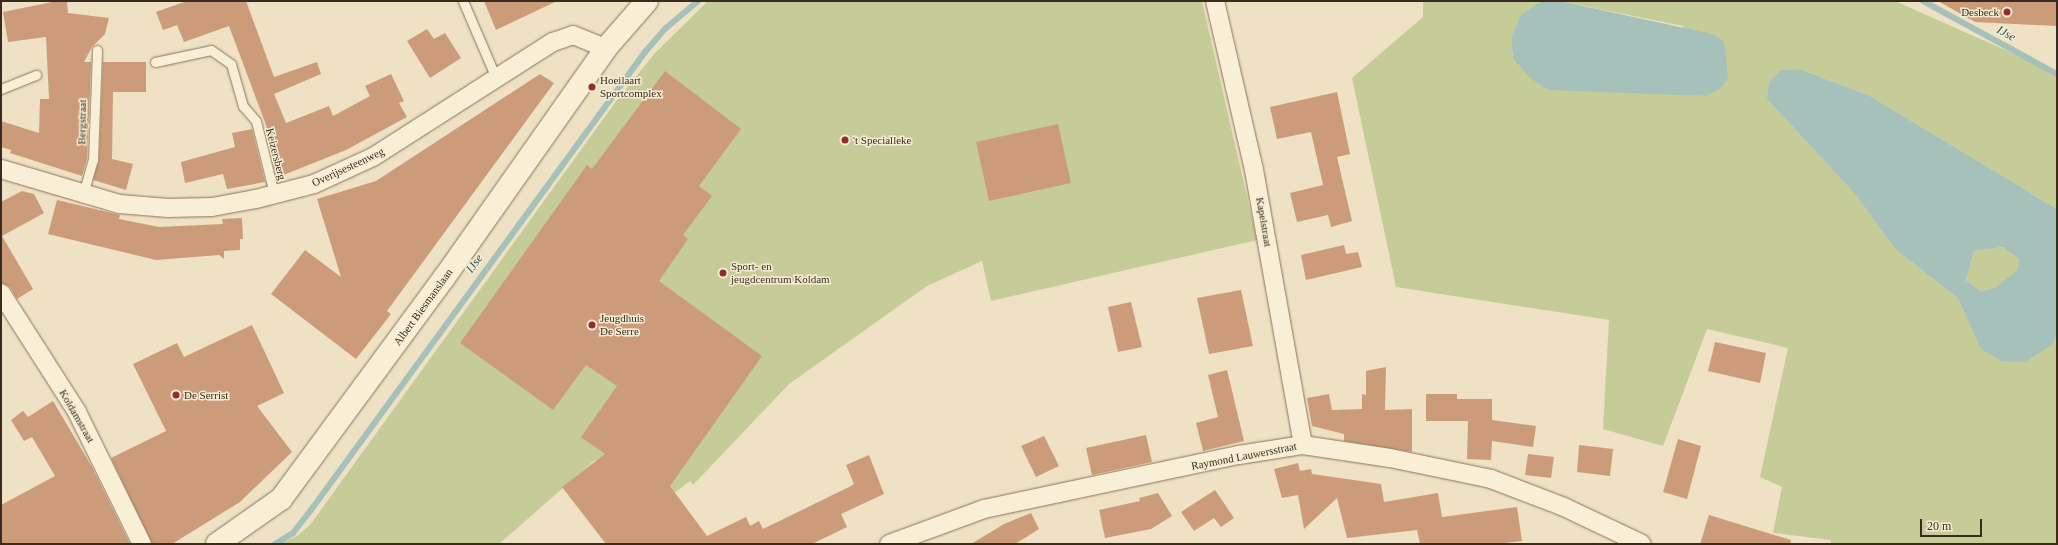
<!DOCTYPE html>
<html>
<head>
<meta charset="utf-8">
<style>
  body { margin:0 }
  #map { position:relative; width:2058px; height:545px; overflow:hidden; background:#eee1c4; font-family:"Times New Roman",serif }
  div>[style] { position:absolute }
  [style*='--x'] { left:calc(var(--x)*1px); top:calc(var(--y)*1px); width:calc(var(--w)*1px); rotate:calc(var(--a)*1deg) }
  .green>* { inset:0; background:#c6cc98 }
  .water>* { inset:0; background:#a6c1b9 }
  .stream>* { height:6px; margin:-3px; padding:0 3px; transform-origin:3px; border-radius:3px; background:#a6c1b9 }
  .building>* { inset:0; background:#cc9c7a }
  .roads { filter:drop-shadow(0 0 1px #89735a) drop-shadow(0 0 1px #89735a) }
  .lane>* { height:9px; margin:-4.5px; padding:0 4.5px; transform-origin:4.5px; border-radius:4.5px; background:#f9efd7 }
  .street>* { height:18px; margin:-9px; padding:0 9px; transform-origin:9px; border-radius:9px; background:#f9efd7 }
  .secondary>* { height:22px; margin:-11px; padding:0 11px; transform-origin:11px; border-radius:11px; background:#f9efd7 }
  .dots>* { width:11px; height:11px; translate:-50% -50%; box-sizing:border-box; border:2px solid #f5ecd3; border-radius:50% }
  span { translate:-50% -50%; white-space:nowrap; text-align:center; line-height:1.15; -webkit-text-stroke:3px #f5ecd3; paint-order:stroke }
  .poi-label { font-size:11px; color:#392b1e }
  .right { translate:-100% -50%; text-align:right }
  .left { translate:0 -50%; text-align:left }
  .street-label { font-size:11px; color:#392b1e }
  .water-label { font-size:12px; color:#2e5856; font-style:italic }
  .frame { position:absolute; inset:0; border:2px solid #392b1e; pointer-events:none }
  .scale { position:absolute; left:1920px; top:519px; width:62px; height:18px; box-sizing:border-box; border:2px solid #392b1e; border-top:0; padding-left:5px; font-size:12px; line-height:14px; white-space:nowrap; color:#392b1e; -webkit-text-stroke:3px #f5ecd3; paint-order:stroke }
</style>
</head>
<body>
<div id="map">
  <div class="green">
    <div style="clip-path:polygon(708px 1px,1202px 1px,1257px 240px,991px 301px,982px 261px,927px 286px,789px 384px,693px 485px,690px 481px,643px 516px,595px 460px,499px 544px,280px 544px,297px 536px,310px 525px,614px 104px,655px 53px)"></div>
    <div style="clip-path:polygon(1423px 1px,1542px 1px,1521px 14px,1511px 38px,1513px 58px,1636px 92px,1704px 96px,1683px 26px,1560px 1px,1895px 1px,2057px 73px,2057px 209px,1870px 96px,1800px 69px,1781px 70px,1767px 99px,1855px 194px,1896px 250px,1958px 298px,1982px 349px,2053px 344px,2057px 334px,2057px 544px,1831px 544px,1831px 540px,1773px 533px,1782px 487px,1760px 477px,1788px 348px,1707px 329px,1663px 446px,1603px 429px,1609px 320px,1396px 287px,1352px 78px,1423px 17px)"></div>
    <div style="clip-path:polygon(2003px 247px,2020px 260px,2016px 271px,1996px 287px,1981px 291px,1966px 280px,1974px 251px)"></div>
  </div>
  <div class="water">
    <div style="clip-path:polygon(1542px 1px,1560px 1px,1712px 34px,1724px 41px,1728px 78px,1721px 88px,1705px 96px,1548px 90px,1530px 78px,1513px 58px,1511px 38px,1521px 14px)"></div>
    <div style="clip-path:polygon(evenodd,1800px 69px,1870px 96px,2057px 209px,2057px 334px,2053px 344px,2025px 362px,2002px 361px,1981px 349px,1958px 298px,1896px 250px,1855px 194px,1767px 99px,1769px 82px,1781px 70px,1800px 69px,2003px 247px,2020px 260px,2016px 271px,1996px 287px,1981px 291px,1966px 280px,1974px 251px,2003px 247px)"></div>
  </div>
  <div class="stream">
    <div style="--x:1923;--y:1;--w:153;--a:28.6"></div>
    <div style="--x:275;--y:544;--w:21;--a:-31"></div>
    <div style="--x:293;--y:533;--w:29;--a:-52"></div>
    <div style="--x:311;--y:510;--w:567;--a:-53.9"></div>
    <div style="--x:645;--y:52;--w:32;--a:-49"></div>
    <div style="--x:666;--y:28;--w:42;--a:-40.2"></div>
  </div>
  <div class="building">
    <div style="clip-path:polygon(57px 1px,67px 1px,68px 13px,109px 18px,105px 34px,92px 47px,84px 62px,91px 62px,87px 159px,82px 176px,10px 153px,11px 150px,1px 147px,1px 121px,39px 133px,40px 99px,49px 99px,46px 37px,8px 42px,3px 12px)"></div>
    <div style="clip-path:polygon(187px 1px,246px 1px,274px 77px,317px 62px,321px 74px,274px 94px,286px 123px,329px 106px,333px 116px,370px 96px,365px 86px,391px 74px,404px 101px,399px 103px,407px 117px,346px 150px,276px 178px,266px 125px,229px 26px,184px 42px,177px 25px,163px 30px,156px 12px)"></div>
    <div style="clip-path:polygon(484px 1px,557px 1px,496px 30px)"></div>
    <div style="clip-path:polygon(1938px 1px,2057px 1px,2057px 26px,1975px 22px)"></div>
    <div style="clip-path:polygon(427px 29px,434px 39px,445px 33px,461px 58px,430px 78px,407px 41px)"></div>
    <div style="clip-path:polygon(103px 62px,146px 62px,146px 92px,113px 92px,112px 159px,133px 164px,126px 190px,93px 180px,99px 160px)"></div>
    <div style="clip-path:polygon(665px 71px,741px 129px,699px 186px,712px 196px,683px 235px,688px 239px,659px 281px,762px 356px,670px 486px,707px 536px,746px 517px,750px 526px,759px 521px,763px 529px,851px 486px,854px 484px,846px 465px,869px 455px,884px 494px,841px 514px,847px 527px,812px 544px,606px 544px,562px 487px,605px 454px,581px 437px,617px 386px,586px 365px,553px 410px,460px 343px,587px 165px,592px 169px)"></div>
    <div style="clip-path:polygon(540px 74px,554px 83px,387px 311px,391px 314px,356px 359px,271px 294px,305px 250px,341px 277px,317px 199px,376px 181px)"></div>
    <div style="clip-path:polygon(1337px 92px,1350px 154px,1337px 157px,1352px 221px,1331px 227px,1328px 215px,1297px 222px,1290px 193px,1323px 185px,1311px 132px,1277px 139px,1270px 107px)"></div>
    <div style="clip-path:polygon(1058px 124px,1071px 183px,989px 201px,976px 142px)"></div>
    <div style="clip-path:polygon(252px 129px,265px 182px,227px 189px,223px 174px,185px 183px,181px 162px,235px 147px,232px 133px)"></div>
    <div style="clip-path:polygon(22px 191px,34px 194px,44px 213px,2px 236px,33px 289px,17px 299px,10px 287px,1px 283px,1px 202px)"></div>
    <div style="clip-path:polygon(57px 200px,120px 215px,119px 219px,159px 227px,223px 224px,222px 219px,242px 218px,243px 239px,240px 239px,240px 250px,224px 251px,224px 259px,219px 255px,156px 260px,48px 234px)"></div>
    <div style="clip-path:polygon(1344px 245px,1346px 254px,1358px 252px,1362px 267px,1306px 280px,1301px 255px)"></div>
    <div style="clip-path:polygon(1241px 290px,1253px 346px,1209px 354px,1197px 298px)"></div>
    <div style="clip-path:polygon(1131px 302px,1142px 347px,1118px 352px,1108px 307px)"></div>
    <div style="clip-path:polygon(252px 325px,284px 393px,257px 406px,292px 452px,240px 502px,172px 544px,152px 544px,111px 458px,166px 431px,133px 364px,177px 343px,184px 357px)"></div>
    <div style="clip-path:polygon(1715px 342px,1766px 353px,1760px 383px,1708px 371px)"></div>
    <div style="clip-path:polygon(1386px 367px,1385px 410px,1412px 409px,1412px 452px,1344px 441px,1344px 434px,1312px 426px,1307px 398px,1329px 394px,1332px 410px,1362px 409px,1362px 394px,1366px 395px,1366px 371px)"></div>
    <div style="clip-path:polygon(1227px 370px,1244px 441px,1203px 451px,1196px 423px,1218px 417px,1208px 375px)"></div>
    <div style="clip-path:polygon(1426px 394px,1457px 394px,1457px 399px,1492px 399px,1492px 420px,1536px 426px,1533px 447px,1492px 441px,1491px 460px,1467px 459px,1468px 421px,1426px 421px)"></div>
    <div style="clip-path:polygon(53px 401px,92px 467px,130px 544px,1px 544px,1px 505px,55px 476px,32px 437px,24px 441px,11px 420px,23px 411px,28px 417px)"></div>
    <div style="clip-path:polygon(1146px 435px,1152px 462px,1092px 475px,1086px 448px)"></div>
    <div style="clip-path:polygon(1044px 436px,1059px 466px,1036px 477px,1021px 446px)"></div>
    <div style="clip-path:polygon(1678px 439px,1701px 446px,1687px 499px,1663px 492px)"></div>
    <div style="clip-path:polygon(1579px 445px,1613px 449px,1610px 476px,1577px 472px)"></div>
    <div style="clip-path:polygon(1528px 454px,1554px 457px,1551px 478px,1525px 475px)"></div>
    <div style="clip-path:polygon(1298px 463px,1300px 471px,1311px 469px,1312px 474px,1381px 484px,1384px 502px,1438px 493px,1442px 517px,1517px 507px,1522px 541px,1496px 544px,1420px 544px,1417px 530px,1347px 538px,1337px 498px,1304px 529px,1298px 495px,1282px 498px,1274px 469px)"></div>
    <div style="clip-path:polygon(1215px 490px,1234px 518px,1221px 527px,1214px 518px,1194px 531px,1181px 512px)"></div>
    <div style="clip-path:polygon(1158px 493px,1172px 516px,1151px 529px,1105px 538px,1099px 510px,1140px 501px,1139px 498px)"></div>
    <div style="clip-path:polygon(1031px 513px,1039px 529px,1015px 544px,971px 544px,1004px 524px)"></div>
    <div style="clip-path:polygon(1709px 515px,1791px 540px,1790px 544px,1700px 544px)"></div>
  </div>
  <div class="roads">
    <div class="lane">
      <div style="--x:463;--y:1;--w:84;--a:66.8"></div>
      <div style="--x:155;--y:62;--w:57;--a:-12.1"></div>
      <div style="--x:211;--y:50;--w:24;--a:35"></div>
      <div style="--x:231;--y:64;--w:44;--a:74.1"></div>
      <div style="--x:243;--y:106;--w:20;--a:49"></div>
      <div style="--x:256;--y:121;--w:75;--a:76.1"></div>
      <div style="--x:1;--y:89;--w:38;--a:-22"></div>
      <div style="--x:83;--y:194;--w:35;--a:-74"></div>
      <div style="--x:93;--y:160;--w:110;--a:-87.9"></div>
    </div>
    <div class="street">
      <div style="--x:1215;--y:1;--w:173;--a:77"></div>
      <div style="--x:1254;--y:170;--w:279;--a:79.9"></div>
      <div style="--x:1;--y:169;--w:123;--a:16.5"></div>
      <div style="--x:119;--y:204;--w:49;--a:4.7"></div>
      <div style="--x:168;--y:208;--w:44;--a:-1.3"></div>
      <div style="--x:212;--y:207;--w:45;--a:-10.3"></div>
      <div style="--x:256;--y:199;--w:60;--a:-14.5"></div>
      <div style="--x:314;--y:184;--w:65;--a:-24.6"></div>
      <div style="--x:373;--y:157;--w:214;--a:-32.6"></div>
      <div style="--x:553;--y:42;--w:21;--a:-19"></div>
      <div style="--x:573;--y:35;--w:35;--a:22"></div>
      <div style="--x:1;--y:293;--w:141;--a:57.4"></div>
      <div style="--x:77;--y:412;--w:147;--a:63.8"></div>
      <div style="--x:889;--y:544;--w:101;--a:-20.2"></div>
      <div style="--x:984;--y:509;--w:261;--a:-12"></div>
      <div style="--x:1239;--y:455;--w:65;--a:-8.9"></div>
      <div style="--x:1303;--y:445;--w:88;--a:8.5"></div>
      <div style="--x:1390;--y:458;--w:103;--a:11.7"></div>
      <div style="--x:1491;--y:479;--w:78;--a:21"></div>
      <div style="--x:1564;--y:507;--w:86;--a:25.4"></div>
    </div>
    <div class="secondary">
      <div style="--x:217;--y:544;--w:78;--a:-35.1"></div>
      <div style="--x:281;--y:499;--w:275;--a:-53.6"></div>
      <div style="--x:444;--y:278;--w:281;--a:-54.8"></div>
      <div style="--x:606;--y:48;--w:62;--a:-48.9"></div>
    </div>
  </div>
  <div class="dots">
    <div style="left:2007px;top:12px;background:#972a2b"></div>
    <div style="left:592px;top:87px;background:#972a2b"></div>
    <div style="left:845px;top:140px;background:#972a2b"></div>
    <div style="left:723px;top:273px;background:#972a2b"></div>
    <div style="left:592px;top:325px;background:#972a2b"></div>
    <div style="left:176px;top:395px;background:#972a2b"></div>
  </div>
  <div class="poi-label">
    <span class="right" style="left:1999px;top:12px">Desbeck</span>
    <span class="left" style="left:600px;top:87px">Hoeilaart<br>Sportcomplex</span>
    <span class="left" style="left:853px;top:140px">'t Specialleke</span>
    <span class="left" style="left:731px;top:273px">Sport- en<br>jeugdcentrum Koldam</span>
    <span class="left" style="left:600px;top:325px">Jeugdhuis<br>De Serre</span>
    <span class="left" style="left:184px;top:395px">De Serrist</span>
  </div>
  <div class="street-label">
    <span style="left:82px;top:122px;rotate:-89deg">Bergstraat</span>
    <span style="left:276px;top:154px;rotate:76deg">Keizersberg</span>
    <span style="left:348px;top:167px;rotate:-25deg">Overijsesteenweg</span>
    <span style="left:1264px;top:222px;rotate:80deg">Kapelstraat</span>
    <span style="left:423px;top:307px;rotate:-54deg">Albert Biesmanslaan</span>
    <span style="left:77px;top:416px;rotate:60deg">Koldamstraat</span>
    <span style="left:1244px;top:456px;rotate:-11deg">Raymond Lauwersstraat</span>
  </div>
  <div class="water-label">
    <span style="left:2006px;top:34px;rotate:29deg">IJse</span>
    <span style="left:475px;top:264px;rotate:-54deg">IJse</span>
  </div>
  <div class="frame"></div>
  <div class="scale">20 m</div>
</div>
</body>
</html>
